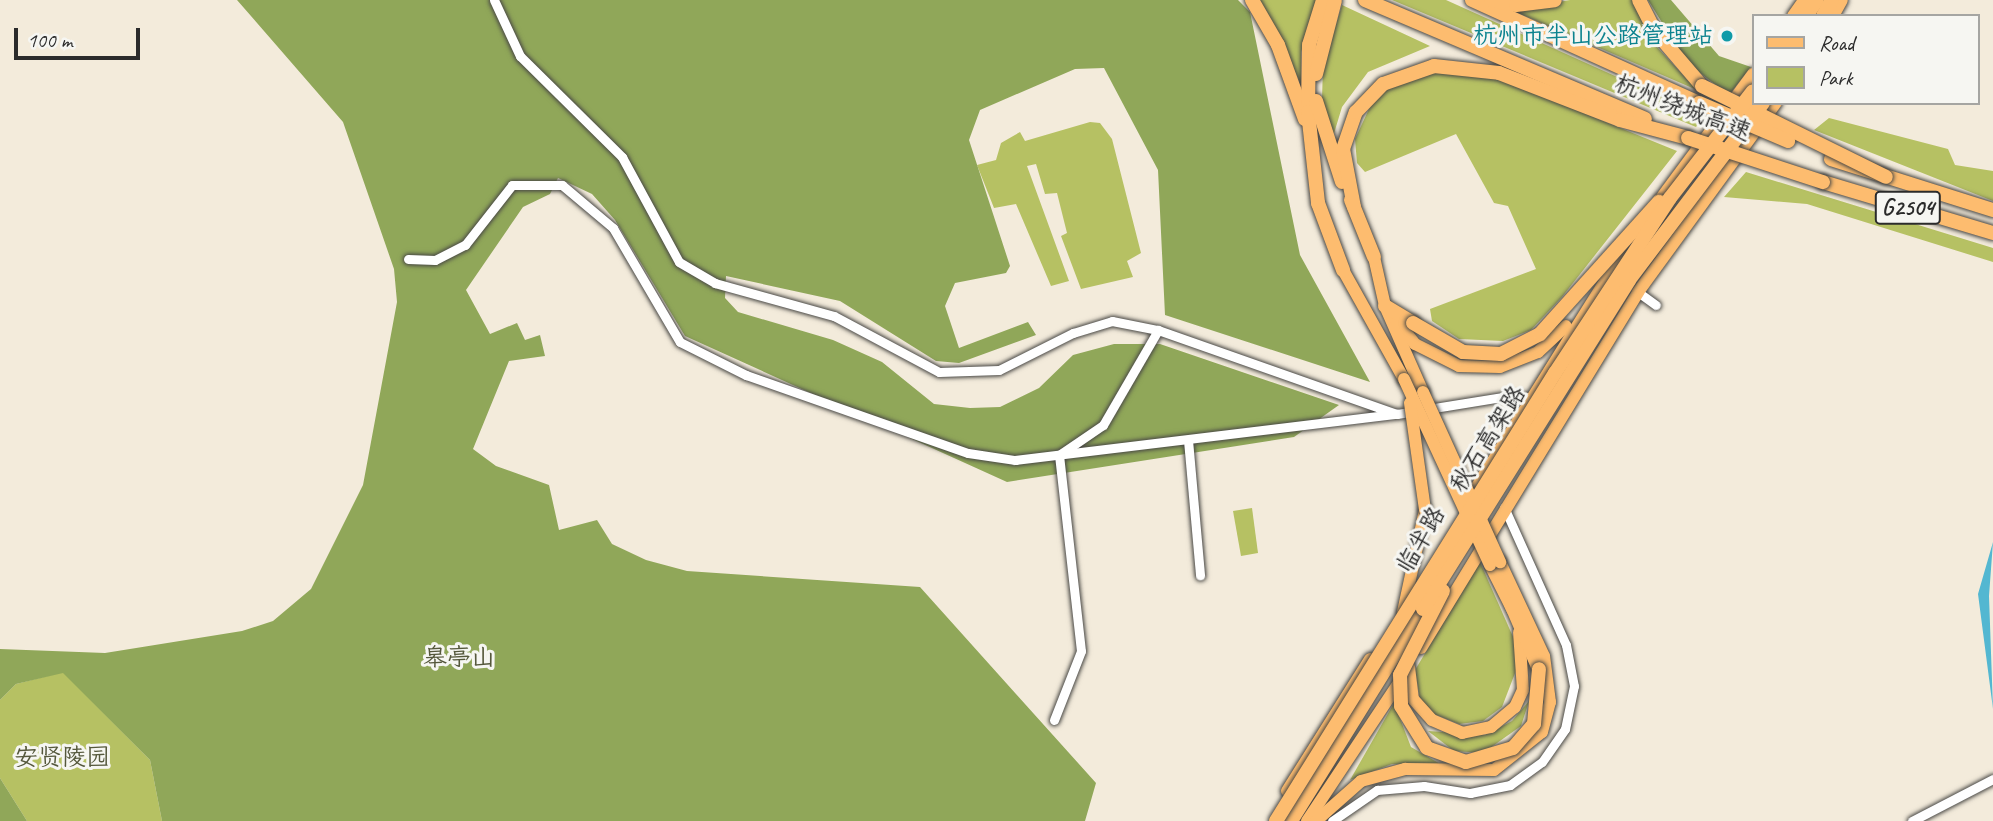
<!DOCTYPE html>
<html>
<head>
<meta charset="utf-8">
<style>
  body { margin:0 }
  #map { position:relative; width:1993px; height:821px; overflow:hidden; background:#f3ebdb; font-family:Caveat,"LXGW WenKai TC",sans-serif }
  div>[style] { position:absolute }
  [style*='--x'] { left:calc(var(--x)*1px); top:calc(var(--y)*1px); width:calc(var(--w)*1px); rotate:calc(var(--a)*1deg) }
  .green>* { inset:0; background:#b6c163 }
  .forest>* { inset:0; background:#90a759 }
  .water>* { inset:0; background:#53b7d1 }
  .roads { filter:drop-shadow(0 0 2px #494845) drop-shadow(0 0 2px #494845) }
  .minor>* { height:9px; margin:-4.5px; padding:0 4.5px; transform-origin:4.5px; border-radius:4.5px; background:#fff }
  .major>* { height:12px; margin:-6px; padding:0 6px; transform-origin:6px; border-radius:6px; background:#fdbc6f }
  .highway>* { height:14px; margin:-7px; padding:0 7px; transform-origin:7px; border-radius:7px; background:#fdbc6f }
  .bridges { filter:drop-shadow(0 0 2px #494845) drop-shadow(0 0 2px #494845) }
  .major-bridge>* { height:12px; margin:-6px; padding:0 6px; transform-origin:6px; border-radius:6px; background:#fdbc6f }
  .highway-bridge>* { height:14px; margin:-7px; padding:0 7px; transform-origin:7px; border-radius:7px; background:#fdbc6f }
  .dots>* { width:19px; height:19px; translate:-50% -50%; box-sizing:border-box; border:4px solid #f6f6f2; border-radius:50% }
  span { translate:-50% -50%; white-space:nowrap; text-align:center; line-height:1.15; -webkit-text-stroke:6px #f6f6f2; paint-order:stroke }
  .shield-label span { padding:2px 5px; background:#f6f6f2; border:2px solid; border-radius:5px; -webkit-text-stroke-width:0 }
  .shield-label { font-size:23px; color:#2b2b2b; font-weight:700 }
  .culture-label { font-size:24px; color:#0d838f }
  .right { translate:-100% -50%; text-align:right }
  .street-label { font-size:24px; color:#2b2b2b }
  .park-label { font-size:24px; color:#55583c }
  .legend { position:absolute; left:1752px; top:14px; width:228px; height:91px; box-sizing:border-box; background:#f6f6f2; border:2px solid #a5a5a2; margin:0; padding:9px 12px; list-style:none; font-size:21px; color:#2b2b2b }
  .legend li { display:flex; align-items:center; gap:14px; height:35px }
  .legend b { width:35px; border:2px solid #a5a5a2 }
  .scale { position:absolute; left:14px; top:28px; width:126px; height:32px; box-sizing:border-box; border:4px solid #2b2b2b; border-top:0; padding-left:9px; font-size:21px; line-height:24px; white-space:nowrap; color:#2b2b2b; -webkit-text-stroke:5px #f6f6f2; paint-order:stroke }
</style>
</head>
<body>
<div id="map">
  <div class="green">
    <div style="clip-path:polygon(1259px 0,1319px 0,1301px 52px,1301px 84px)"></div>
    <div style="clip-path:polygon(1392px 0,1446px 0,1704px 116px,1696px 127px)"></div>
    <div style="clip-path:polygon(1570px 0,1633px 0,1656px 46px,1697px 90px,1511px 10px)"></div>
    <div style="clip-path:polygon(1342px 5px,1430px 46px,1368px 72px,1342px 107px,1332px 140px,1322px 99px,1323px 67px)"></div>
    <div style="clip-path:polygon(1431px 71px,1485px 73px,1677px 151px,1562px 297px,1531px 330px,1503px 341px,1459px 339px,1432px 321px,1430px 309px,1536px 269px,1508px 206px,1494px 203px,1456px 134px,1365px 172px,1357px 163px,1355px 139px,1376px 94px)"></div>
    <div style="clip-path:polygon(1829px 118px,1948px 149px,1955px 165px,1993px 171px,1993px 201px,1814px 130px)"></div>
    <div style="clip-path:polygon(1090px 122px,1100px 123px,1112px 139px,1141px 253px,1127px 261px,1133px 277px,1081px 289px,1061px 236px,1067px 233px,1057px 193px,1045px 194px,1036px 164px,1027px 166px,1069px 281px,1051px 286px,1016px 204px,994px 208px,977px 165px,996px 160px,1001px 143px,1020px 132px,1025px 141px)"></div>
    <div style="clip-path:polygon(1746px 172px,1993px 248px,1993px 262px,1807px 204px,1724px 197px)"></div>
    <div style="clip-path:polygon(1252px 508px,1258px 553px,1241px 556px,1233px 511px)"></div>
    <div style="clip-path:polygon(1480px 562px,1514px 639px,1517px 668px,1502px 707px,1483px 721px,1459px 724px,1429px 712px,1420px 699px,1415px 670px)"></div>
    <div style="clip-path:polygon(63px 672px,150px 760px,162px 821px,27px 821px,0 778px,0 700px,16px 684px)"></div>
    <div style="clip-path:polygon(1529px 701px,1521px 726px,1483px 753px,1454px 751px,1428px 731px,1485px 735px,1512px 721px)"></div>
    <div style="clip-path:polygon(1394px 703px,1411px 747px,1442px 765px,1392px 764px,1350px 780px)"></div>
  </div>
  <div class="forest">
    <div style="clip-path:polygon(237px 0,1238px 0,1250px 12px,1300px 255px,1370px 382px,1165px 315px,1158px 170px,1104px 68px,1075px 69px,980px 110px,969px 140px,1010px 266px,1006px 273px,955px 283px,945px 306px,959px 348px,1028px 322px,1036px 335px,959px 363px,936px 361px,840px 301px,726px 276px,725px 298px,738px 312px,833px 340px,882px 362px,934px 404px,970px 408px,1000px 407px,1039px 388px,1073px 355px,1114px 344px,1160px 344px,1339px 405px,1294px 437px,1007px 482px,685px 336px,615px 220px,592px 194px,558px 178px,550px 194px,523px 207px,466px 290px,490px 334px,517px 323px,525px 340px,540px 335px,545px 356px,509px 361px,473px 449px,496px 466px,549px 485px,559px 530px,597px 520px,612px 544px,646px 560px,687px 571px,920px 587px,1096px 783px,1085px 821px,162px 821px,150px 760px,63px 673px,16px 684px,0 700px,0 649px,105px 653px,242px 631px,273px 621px,311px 589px,363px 485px,397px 302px,394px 269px,343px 122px)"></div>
    <div style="clip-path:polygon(1648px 0,1671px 0,1719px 56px,1751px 67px,1729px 95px,1687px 63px)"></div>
    <div style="clip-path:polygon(0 778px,27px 821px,0 821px)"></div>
  </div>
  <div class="water">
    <div style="clip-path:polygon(1993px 542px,1989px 596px,1993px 709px,1978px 594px)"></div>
  </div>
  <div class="roads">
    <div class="minor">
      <div style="--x:494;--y:0;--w:62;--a:65.1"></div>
      <div style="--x:520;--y:56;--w:144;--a:44.7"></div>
      <div style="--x:622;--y:157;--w:119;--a:61.5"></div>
      <div style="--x:679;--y:262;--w:42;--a:30.3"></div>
      <div style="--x:715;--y:283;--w:123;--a:15.5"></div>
      <div style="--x:834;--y:316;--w:119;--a:28.1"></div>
      <div style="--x:939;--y:372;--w:60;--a:-1.9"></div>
      <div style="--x:999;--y:370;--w:83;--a:-26.6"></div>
      <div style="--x:1073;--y:333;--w:41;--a:-17.1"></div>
      <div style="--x:1112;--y:321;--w:47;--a:11.1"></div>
      <div style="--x:1158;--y:330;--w:253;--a:19.4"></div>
      <div style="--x:1397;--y:414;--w:112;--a:-9.2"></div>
      <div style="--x:1508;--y:396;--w:29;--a:4"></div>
      <div style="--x:408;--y:259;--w:27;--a:2"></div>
      <div style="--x:435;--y:260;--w:34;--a:-27"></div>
      <div style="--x:465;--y:245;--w:76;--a:-51.9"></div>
      <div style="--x:512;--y:185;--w:50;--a:0"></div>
      <div style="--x:562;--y:185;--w:67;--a:40.1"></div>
      <div style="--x:613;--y:228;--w:132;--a:59.6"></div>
      <div style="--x:680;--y:342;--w:74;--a:26.6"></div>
      <div style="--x:746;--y:375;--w:235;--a:19.4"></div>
      <div style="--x:968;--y:453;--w:48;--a:8.5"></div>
      <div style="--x:1015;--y:460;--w:384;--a:-6.9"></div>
      <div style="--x:1638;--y:292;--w:22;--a:36"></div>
      <div style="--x:1188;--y:440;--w:136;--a:84.9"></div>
      <div style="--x:1054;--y:720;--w:74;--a:-68.6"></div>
      <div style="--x:1081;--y:651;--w:197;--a:-96.4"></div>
      <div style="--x:1059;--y:455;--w:53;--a:-34.3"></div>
      <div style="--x:1103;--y:425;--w:110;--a:-59.9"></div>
      <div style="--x:1332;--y:821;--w:55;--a:-34.6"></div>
      <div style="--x:1377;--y:790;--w:47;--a:-4.9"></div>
      <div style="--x:1424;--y:786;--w:47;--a:8.7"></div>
      <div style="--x:1470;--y:793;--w:41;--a:-11.3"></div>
      <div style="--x:1510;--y:785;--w:39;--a:-36"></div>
      <div style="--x:1542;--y:762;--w:40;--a:-55.1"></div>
      <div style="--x:1565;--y:729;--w:44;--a:-78.2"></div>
      <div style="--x:1574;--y:686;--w:42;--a:-101"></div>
      <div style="--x:1566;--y:645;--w:151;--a:-114.2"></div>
      <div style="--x:1912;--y:821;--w:91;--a:-27.4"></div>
    </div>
    <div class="major">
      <div style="--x:1793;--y:16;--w:19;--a:-55"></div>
      <div style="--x:1833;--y:16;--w:18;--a:-61"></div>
      <div style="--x:1662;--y:197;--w:153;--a:-53.5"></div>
      <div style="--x:1374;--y:257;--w:50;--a:77.3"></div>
      <div style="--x:1385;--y:306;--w:94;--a:66.2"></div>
      <div style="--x:1343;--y:270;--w:125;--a:60.8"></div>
      <div style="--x:1386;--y:307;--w:47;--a:51.9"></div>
      <div style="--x:1415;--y:344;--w:49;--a:26.6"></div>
      <div style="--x:1459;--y:366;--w:41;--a:1.4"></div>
      <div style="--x:1500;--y:367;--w:41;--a:-21.5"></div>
      <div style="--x:1538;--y:352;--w:38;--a:-43"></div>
      <div style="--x:1466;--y:504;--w:308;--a:-58"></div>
      <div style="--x:1490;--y:565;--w:51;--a:63.4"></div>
      <div style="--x:1403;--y:612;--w:104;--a:-77.8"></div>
      <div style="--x:1421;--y:648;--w:417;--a:-58.6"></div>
      <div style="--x:1638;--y:292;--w:234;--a:-53.9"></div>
      <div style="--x:1409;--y:667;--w:32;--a:83"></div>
      <div style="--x:1413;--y:699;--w:28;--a:48"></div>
      <div style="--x:1432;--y:720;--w:33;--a:23"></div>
      <div style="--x:1462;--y:733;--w:30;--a:-12"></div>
      <div style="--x:1491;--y:727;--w:31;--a:-40"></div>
      <div style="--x:1515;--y:707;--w:19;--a:-65"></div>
      <div style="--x:1523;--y:690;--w:58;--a:-93.9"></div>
      <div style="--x:1287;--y:791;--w:156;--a:-57.8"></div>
      <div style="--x:1307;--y:821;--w:172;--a:-56.4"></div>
      <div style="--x:1316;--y:821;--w:60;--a:-41.6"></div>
      <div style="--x:1361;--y:781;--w:46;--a:-15.3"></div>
      <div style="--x:1405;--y:769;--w:89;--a:0.6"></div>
      <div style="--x:1494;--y:770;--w:61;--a:-38.4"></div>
      <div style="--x:1542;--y:732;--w:31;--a:-75"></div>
      <div style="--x:1550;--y:702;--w:46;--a:-97.4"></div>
      <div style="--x:1544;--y:656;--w:104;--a:-115.1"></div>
    </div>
    <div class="highway">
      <div style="--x:1252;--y:0;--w:52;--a:60"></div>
      <div style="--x:1278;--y:45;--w:79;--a:70"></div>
      <div style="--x:1323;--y:0;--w:47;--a:107.3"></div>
      <div style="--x:1309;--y:45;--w:67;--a:90.9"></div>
      <div style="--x:1308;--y:112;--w:92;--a:83.7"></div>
      <div style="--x:1318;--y:203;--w:72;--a:69.5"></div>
      <div style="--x:1365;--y:0;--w:304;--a:23"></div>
      <div style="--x:1472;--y:0;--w:249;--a:24.4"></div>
      <div style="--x:1491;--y:0;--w:25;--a:11"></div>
      <div style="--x:1516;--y:5;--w:39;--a:-7"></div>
      <div style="--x:1639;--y:0;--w:34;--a:63"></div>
      <div style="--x:1654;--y:30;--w:74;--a:49.4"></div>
      <div style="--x:1806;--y:16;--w:19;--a:-55"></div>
      <div style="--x:1823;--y:16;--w:18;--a:-61"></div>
      <div style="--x:1316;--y:74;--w:76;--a:-75.6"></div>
      <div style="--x:1316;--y:101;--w:85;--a:72.2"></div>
      <div style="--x:1831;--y:159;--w:170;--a:17.5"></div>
      <div style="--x:1823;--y:182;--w:177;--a:16.7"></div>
      <div style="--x:1351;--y:200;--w:61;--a:68"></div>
      <div style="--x:1354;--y:207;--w:59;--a:-100.7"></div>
      <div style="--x:1343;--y:149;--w:39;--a:-71"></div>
      <div style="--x:1356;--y:112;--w:39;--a:-46"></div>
      <div style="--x:1383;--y:84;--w:54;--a:-19.4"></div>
      <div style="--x:1434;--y:66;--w:65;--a:6.1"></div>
      <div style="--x:1499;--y:73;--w:130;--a:21.2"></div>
      <div style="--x:1620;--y:120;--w:70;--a:14.8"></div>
      <div style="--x:1385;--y:306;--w:33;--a:31"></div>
      <div style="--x:1511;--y:604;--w:71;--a:66.7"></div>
      <div style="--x:1291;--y:821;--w:250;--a:-58.1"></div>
    </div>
  </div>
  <div class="bridges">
    <div class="major-bridge">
      <div style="--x:1404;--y:379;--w:205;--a:65.2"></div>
      <div style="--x:1423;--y:392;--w:187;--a:65.6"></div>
      <div style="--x:1410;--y:403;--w:108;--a:82"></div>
    </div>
    <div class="highway-bridge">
      <div style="--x:1702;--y:86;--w:205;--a:26.3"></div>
      <div style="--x:1699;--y:103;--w:97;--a:23.1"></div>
      <div style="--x:1688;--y:138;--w:142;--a:18.1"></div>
      <div style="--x:1413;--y:323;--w:58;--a:30.1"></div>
      <div style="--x:1463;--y:352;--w:38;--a:3"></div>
      <div style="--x:1501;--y:354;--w:44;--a:-27.1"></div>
      <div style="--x:1540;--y:334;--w:178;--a:-48"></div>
      <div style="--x:1443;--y:591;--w:94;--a:117.1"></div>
      <div style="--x:1400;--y:675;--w:31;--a:88"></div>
      <div style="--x:1401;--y:706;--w:49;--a:58.2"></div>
      <div style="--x:1427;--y:748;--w:41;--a:19.7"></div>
      <div style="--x:1466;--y:762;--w:49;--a:-16.6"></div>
      <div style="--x:1513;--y:748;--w:32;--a:-49"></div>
      <div style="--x:1534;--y:724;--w:55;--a:-84.8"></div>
      <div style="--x:1423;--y:609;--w:388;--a:-57.9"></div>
      <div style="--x:1629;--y:280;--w:222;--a:-52.9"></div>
      <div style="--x:1276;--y:821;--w:528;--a:-58.09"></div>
      <div style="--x:1555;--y:373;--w:209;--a:-56.7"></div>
      <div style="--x:1670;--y:198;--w:135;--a:-52.2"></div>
    </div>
  </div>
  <div class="dots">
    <div style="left:1727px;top:36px;background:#0f9aa8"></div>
  </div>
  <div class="shield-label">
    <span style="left:1908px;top:208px">G2504</span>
  </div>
  <div class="culture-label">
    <span class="right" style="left:1713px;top:36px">杭州市半山公路管理站</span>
  </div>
  <div class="street-label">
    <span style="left:1683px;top:108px;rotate:21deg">杭州绕城高速</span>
    <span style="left:1488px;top:439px;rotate:-58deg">秋石高架路</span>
    <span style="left:1421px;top:540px;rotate:-60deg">临半路</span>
  </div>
  <div class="park-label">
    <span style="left:459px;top:658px">皋亭山</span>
    <span style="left:62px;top:758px">安贤陵园</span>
  </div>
  <ul class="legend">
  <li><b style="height:9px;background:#fdbc6f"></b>Road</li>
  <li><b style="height:19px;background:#b6c163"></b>Park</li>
  </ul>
  <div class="scale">100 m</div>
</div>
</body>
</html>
